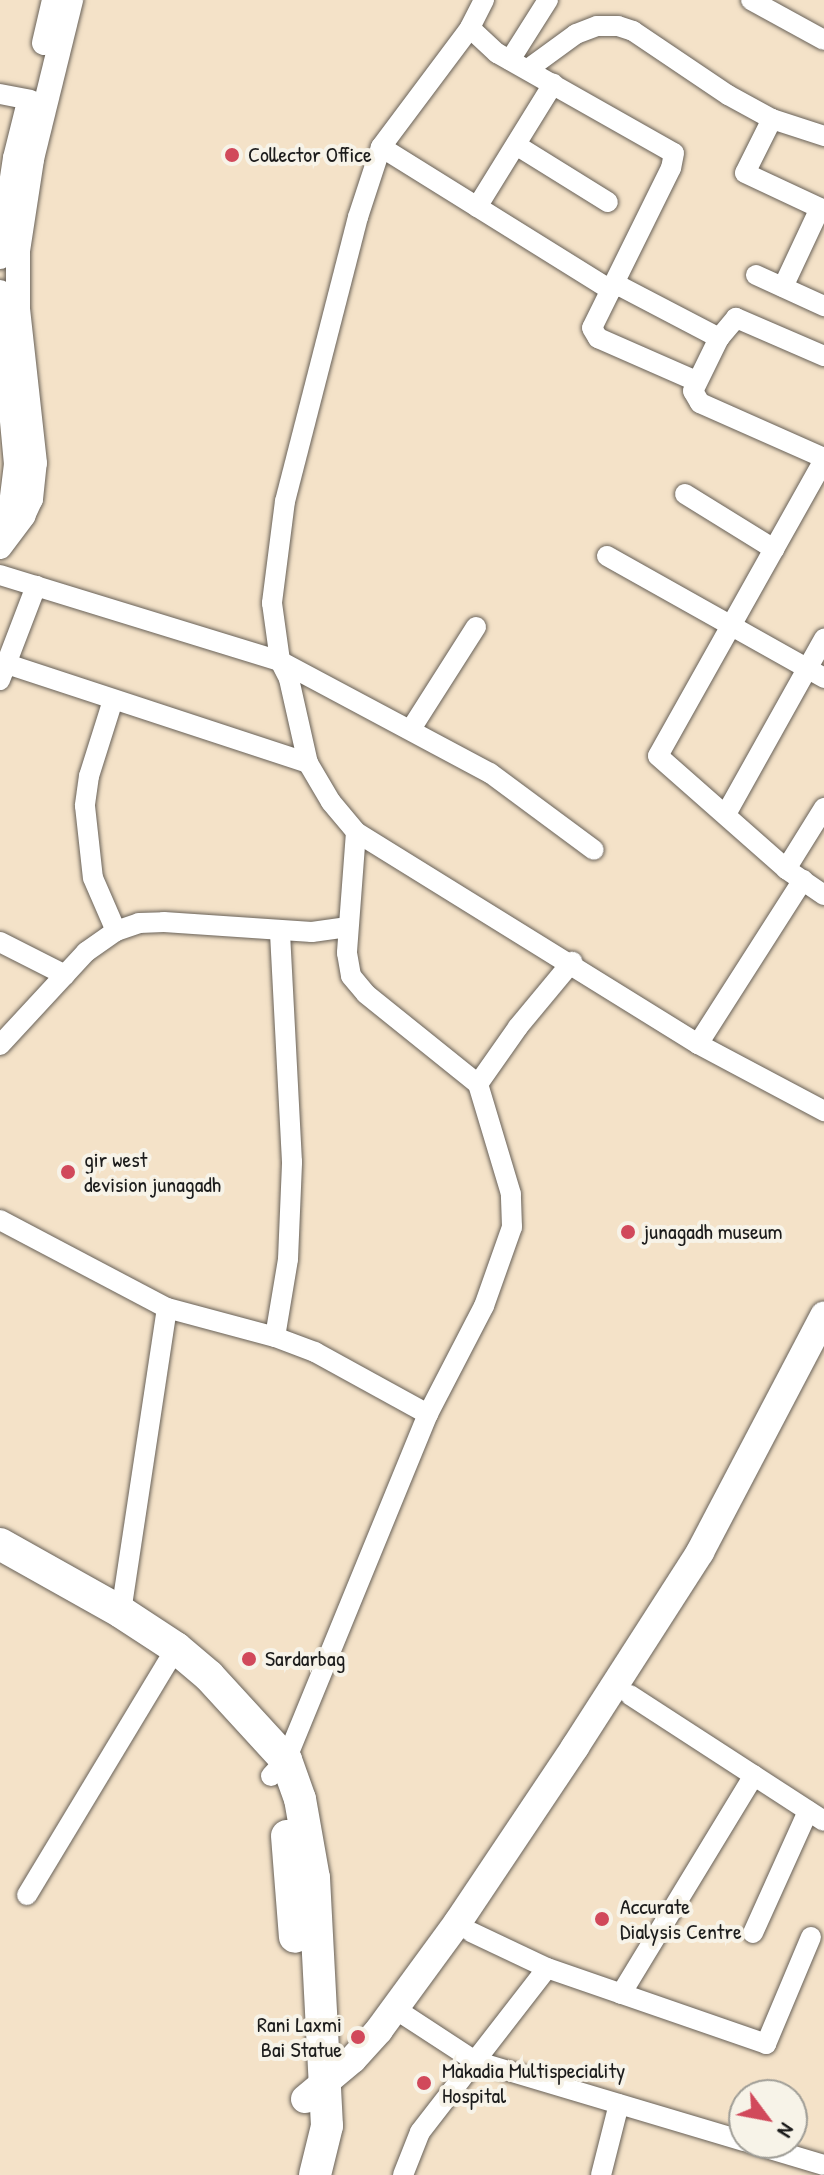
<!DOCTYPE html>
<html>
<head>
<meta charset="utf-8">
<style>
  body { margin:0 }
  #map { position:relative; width:824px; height:2175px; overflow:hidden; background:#f4e2c8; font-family:"Patrick Hand",sans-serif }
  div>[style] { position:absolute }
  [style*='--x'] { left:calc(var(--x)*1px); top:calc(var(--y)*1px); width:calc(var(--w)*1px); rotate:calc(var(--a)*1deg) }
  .roads { filter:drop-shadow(0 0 2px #686158) drop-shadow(0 0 2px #686158) }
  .minor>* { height:20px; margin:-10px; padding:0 10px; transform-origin:10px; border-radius:10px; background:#fff }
  .tertiary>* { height:24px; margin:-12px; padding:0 12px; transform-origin:12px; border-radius:12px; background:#fff }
  .secondary>* { height:28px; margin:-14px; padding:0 14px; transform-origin:14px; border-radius:14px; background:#fff }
  .primary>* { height:32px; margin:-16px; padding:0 16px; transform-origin:16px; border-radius:16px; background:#fff }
  .dots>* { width:22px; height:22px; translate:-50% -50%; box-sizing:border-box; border:4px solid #f7f3e8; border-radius:50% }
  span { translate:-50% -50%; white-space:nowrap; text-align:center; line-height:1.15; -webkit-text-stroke:8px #f7f3e8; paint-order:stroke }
  .poi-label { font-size:22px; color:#1c1c1c }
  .left { translate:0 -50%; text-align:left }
  .right { translate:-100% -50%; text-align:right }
  .north { position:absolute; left:728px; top:2079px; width:80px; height:80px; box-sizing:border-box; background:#f7f3e8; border:2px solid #9f9d96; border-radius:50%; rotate:122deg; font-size:22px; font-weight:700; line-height:32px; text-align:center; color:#1c1c1c }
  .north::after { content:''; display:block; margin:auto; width:28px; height:36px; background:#d1495b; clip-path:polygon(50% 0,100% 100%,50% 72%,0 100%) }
</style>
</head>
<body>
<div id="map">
  <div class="roads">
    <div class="minor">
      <div style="--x:484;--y:0;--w:31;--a:117"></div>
      <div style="--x:470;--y:28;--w:149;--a:126.8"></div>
      <div style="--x:381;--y:147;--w:74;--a:108.2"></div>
      <div style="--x:358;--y:217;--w:293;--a:104.4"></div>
      <div style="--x:285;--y:501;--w:103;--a:97.3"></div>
      <div style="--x:272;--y:603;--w:59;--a:82.1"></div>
      <div style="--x:280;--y:661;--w:238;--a:28.1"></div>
      <div style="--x:490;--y:773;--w:129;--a:36.5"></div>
      <div style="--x:751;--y:0;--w:83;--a:28.7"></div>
      <div style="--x:470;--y:28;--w:37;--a:43"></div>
      <div style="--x:497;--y:53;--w:203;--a:29.5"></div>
      <div style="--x:674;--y:153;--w:15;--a:101"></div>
      <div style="--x:671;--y:168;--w:178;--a:116.3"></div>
      <div style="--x:592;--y:328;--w:12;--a:59"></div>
      <div style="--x:598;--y:338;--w:107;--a:23.7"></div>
      <div style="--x:510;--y:60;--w:71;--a:-57.7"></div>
      <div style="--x:528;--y:69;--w:59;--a:-36.1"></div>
      <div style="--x:576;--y:34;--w:22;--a:-21"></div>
      <div style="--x:597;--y:26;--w:21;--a:0"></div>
      <div style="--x:618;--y:26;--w:16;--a:18"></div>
      <div style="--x:633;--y:31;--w:115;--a:34"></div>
      <div style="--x:728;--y:95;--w:50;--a:28.6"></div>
      <div style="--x:772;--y:119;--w:55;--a:18.1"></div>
      <div style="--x:0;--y:94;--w:31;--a:11"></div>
      <div style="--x:772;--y:119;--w:60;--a:116.6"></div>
      <div style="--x:745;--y:173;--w:87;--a:25.1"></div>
      <div style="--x:516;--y:145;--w:108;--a:31.8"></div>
      <div style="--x:381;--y:147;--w:271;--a:31.9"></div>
      <div style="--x:477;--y:207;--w:145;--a:-58.3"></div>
      <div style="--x:756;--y:275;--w:75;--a:24.5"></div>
      <div style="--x:614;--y:283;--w:119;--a:27.6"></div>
      <div style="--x:783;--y:287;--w:87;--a:-64.9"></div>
      <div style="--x:824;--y:356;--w:96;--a:-156.6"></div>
      <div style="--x:736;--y:318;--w:26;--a:130"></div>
      <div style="--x:719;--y:338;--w:59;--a:116.1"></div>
      <div style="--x:693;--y:391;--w:14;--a:60"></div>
      <div style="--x:700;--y:403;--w:136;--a:23.9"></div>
      <div style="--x:824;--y:460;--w:339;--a:119.3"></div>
      <div style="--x:658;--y:756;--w:171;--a:41.4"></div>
      <div style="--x:786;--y:869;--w:46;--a:34.4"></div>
      <div style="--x:685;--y:494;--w:105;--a:31.7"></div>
      <div style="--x:607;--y:556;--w:249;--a:29.3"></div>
      <div style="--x:0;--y:575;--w:293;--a:17.1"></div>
      <div style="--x:280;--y:661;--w:20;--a:63"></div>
      <div style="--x:289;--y:679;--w:86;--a:77.3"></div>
      <div style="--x:308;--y:763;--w:45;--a:59.5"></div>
      <div style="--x:331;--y:802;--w:39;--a:50"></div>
      <div style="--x:356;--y:832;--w:402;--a:31.8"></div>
      <div style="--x:698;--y:1044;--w:143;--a:28"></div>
      <div style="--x:7;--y:664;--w:317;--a:18.2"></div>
      <div style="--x:0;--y:680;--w:101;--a:-69"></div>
      <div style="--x:113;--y:700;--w:80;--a:107.5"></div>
      <div style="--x:89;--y:776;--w:30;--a:98"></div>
      <div style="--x:85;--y:806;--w:72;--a:83.7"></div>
      <div style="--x:93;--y:878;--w:58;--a:66.5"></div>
      <div style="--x:411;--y:729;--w:121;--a:-57.5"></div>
      <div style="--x:726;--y:814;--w:201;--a:-60.8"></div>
      <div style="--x:356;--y:832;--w:121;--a:94.3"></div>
      <div style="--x:347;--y:953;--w:23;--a:80"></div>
      <div style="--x:351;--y:976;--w:23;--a:50"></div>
      <div style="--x:366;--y:994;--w:144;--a:38.8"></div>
      <div style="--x:786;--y:869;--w:72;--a:-58.1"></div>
      <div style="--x:0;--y:942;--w:73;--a:26.9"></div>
      <div style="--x:698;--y:1044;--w:195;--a:-57.4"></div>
      <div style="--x:0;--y:1045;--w:127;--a:-47.2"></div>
      <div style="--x:86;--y:952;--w:37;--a:-35"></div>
      <div style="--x:116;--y:931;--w:24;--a:-19"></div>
      <div style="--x:139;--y:923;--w:25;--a:-2"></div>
      <div style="--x:164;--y:922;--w:148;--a:3.9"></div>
      <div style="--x:312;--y:932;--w:36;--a:-8"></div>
      <div style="--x:0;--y:1220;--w:189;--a:27.8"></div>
      <div style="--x:167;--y:1308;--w:112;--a:15"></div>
      <div style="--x:275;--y:1337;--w:43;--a:20.6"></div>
      <div style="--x:315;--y:1352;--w:129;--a:28.8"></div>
      <div style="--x:275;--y:1337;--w:79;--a:-80.5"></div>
      <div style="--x:288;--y:1259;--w:97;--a:-87.6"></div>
      <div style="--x:292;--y:1162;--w:231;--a:-93"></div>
      <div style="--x:121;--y:1612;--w:307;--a:-81.4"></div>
      <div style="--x:630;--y:1695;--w:231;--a:33"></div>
      <div style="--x:271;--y:1776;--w:22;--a:-47"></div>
      <div style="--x:286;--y:1760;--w:374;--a:-67.7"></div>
      <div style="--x:428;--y:1414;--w:122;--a:-62.6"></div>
      <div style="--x:484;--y:1306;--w:84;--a:-70.5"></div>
      <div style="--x:512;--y:1227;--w:33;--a:-92"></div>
      <div style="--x:511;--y:1194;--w:115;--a:-106.7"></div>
      <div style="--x:478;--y:1084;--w:70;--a:-54.9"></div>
      <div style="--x:518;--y:1027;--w:85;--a:-50.3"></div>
      <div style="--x:27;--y:1895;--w:288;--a:-58.9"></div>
      <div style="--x:471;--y:1932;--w:84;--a:25.3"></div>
      <div style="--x:547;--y:1968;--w:232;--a:19.1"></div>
      <div style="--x:766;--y:2044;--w:116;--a:-67.2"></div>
      <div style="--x:753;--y:1933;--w:134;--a:-65.7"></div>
      <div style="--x:621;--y:1994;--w:256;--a:-58.7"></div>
      <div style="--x:406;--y:2016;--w:82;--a:33.1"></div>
      <div style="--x:475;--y:2061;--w:281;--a:16.6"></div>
      <div style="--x:750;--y:2143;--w:77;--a:16.6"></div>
      <div style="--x:403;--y:2175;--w:46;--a:-68.4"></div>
      <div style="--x:420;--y:2132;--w:207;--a:-52.2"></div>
      <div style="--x:601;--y:2175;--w:73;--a:-75.8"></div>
    </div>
    <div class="tertiary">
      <div style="--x:44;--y:43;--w:44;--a:-76.9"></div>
      <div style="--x:0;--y:257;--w:100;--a:-81.4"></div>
      <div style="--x:15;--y:158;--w:54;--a:-76"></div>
      <div style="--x:0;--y:292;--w:173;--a:84.7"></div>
      <div style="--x:16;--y:464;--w:38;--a:97"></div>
      <div style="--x:11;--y:502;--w:21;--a:121"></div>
      <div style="--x:0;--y:547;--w:39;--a:-53"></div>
      <div style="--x:23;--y:516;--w:19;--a:-65"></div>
      <div style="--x:31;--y:499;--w:36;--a:-84"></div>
      <div style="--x:35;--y:463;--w:155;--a:-96.3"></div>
      <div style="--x:18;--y:309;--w:58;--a:-90"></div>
      <div style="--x:18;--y:251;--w:93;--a:-81.3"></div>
      <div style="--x:32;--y:159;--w:164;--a:-76.2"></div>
    </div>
    <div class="secondary">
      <div style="--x:305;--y:2099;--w:62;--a:-39.8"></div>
      <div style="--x:353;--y:2059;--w:39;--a:-48"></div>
      <div style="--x:379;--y:2030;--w:134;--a:-53.8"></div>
      <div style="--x:458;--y:1922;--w:211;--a:-56.2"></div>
      <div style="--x:575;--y:1747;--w:232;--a:-57.3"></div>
      <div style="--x:700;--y:1552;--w:267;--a:-62.3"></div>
    </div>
    <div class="primary">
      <div style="--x:0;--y:1544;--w:139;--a:29.3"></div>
      <div style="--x:121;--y:1612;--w:66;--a:33.2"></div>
      <div style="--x:176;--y:1648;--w:43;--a:40.3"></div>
      <div style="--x:209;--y:1676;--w:114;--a:47.5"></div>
      <div style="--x:286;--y:1760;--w:41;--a:70.3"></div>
      <div style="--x:300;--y:1799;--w:80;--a:80"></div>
      <div style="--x:314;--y:1878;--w:248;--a:87"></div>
      <div style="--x:327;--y:2126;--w:50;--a:103.8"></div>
      <div style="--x:287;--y:1836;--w:101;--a:85.5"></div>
    </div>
  </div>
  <div class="dots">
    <div style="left:232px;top:155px;background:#d1495b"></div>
    <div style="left:68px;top:1172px;background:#d1495b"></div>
    <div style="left:628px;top:1232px;background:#d1495b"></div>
    <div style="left:249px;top:1659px;background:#d1495b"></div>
    <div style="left:602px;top:1919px;background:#d1495b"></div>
    <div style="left:358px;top:2037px;background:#d1495b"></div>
    <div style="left:424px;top:2083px;background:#d1495b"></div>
  </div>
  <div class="poi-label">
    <span class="left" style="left:248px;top:155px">Collector Office</span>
    <span class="left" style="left:84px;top:1172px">gir west<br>devision junagadh</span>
    <span class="left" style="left:644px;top:1232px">junagadh museum</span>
    <span class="left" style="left:265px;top:1659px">Sardarbag</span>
    <span class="left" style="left:620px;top:1919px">Accurate<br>Dialysis Centre</span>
    <span class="right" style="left:342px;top:2037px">Rani Laxmi<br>Bai Statue</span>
    <span class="left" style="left:442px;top:2083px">Makadia Multispeciality<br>Hospital</span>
  </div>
  <div class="north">N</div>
</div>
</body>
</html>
